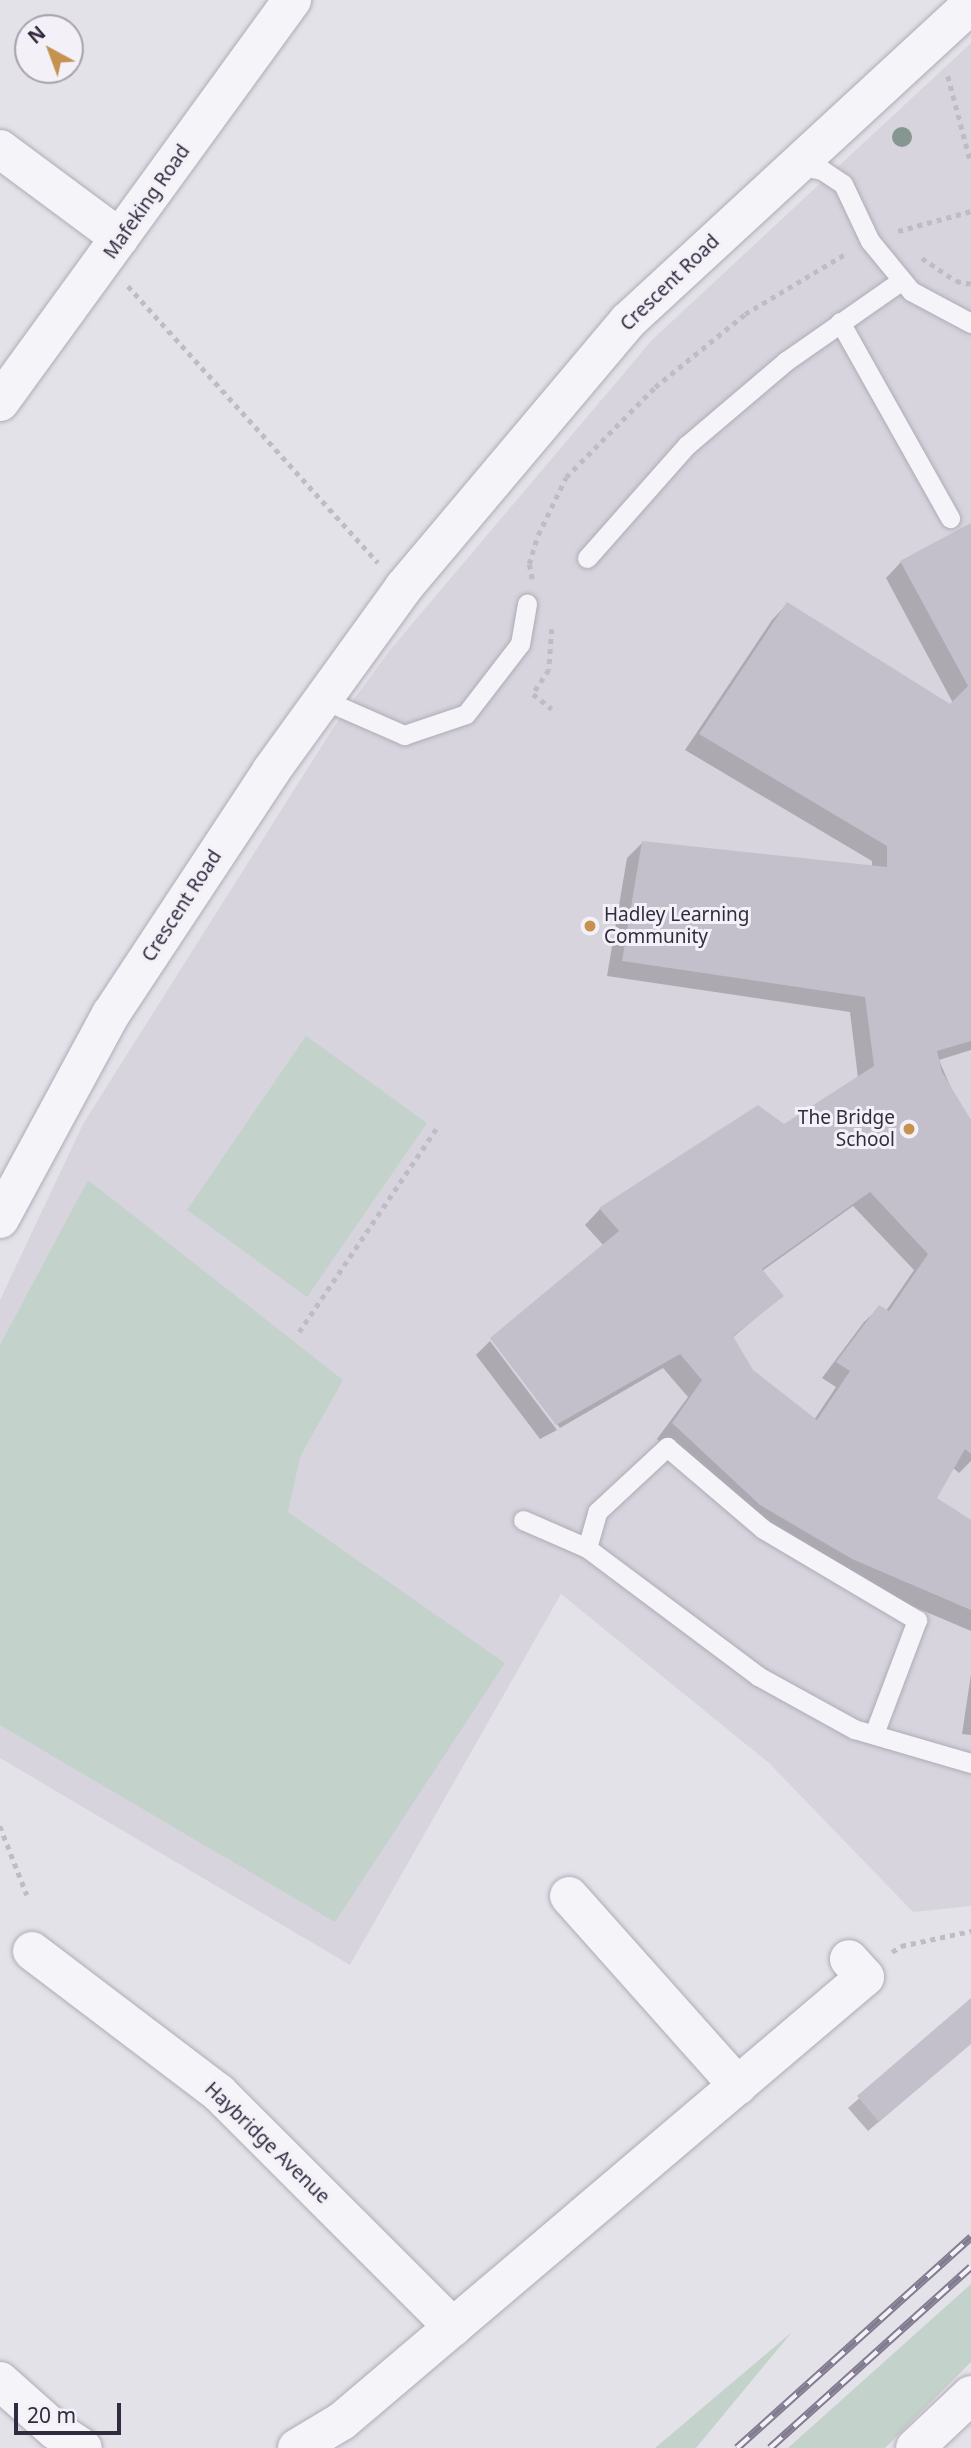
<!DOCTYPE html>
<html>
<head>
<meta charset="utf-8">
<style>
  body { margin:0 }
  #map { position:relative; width:971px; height:2448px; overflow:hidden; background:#e4e2e9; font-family:"Noto Sans",sans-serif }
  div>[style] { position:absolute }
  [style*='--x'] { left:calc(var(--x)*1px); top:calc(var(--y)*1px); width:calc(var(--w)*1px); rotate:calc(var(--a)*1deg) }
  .built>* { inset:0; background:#d7d4de }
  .green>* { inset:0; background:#c3d2ca }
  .shadow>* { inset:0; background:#0003 }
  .building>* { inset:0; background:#c3bfcb }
  .path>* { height:4.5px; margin-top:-2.25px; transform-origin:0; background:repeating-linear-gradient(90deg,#bebcc4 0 5px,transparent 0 10px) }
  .roads { filter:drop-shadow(0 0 2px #afabb6) drop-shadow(0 0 2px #afabb6) }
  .service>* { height:19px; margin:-9.5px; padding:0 9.5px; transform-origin:9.5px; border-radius:9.5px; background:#f5f4f8 }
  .minor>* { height:38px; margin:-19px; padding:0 19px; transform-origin:19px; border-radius:19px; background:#f5f4f8 }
  .rail>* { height:8px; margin-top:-4px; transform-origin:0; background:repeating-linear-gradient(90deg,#f3f1f7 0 16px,#837c91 0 32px); box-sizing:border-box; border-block:2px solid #837c91 }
  .trees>* { width:20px; height:20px; margin:-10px; border-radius:50%; background:#869792 }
  .dots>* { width:19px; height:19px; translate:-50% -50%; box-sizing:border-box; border:4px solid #f3f1f7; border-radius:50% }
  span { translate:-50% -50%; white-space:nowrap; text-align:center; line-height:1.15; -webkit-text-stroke:6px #f3f1f7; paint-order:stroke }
  .street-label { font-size:19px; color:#322b40 }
  .poi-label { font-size:19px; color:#322b40 }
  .left { translate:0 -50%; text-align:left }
  .right { translate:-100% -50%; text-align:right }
  .north { position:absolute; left:14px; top:14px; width:70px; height:70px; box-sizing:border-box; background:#f3f1f7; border:2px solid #a6a2ae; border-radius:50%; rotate:319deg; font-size:19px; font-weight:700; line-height:28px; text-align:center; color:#322b40 }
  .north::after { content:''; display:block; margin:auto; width:24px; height:32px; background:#c59250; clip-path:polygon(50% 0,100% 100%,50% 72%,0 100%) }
  .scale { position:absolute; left:14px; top:2403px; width:107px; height:32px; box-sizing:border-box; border:4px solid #322b40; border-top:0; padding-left:9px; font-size:21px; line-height:24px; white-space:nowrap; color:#322b40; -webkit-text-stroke:5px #f3f1f7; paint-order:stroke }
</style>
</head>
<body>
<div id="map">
  <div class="built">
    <div style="clip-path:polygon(971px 43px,971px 1906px,913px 1912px,769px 1763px,561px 1594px,350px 1965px,0 1758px,0 1300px,83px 1124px,333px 728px,390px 650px,652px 340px)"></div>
  </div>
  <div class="green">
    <div style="clip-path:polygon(306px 1036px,427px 1123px,307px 1297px,187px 1210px)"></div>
    <div style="clip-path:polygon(88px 1180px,343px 1380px,300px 1457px,288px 1512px,505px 1663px,335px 1922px,0 1725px,0 1345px)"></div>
    <div style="clip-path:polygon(971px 2284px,971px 2362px,885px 2448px,788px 2448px)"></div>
    <div style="clip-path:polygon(792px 2332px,696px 2448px,655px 2448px)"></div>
  </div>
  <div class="shadow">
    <div style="clip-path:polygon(evenodd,971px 525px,971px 1050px,939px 1060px,957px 1102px,971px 1120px,971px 1461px,959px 1473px,952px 1467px,935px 1498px,971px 1522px,971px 1631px,837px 1574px,744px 1521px,657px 1439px,688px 1397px,663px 1368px,560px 1428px,492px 1338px,604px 1246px,585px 1225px,600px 1209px,758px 1107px,784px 1126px,858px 1078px,850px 1012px,607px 976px,627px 858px,642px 843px,872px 867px,872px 861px,685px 750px,772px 620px,787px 604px,950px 706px,953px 703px,886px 578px,901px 562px,971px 525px,853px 1206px,914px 1270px,886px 1311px,880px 1307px,864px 1322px,822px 1378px,836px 1387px,814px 1420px,752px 1371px,732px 1338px,782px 1296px,762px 1271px,853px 1206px)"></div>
    <div style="clip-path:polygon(490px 1341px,557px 1430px,540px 1439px,476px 1355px)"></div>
    <div style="clip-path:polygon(971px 1674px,971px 1735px,962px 1734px)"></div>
    <div style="clip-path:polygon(971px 2001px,971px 2043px,868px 2131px,848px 2108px)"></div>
  </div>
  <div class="building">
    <div style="clip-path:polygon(evenodd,971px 523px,971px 1041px,937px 1051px,942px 1072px,971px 1120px,971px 1454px,965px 1449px,937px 1498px,971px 1520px,971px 1610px,852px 1559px,760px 1505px,672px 1423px,702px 1380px,680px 1354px,556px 1425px,490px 1338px,619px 1231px,599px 1208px,758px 1105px,784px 1124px,874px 1066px,865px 997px,622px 961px,642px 841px,887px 867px,887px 846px,699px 734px,787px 602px,950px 704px,968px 686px,900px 561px,971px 523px,870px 1192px,928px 1254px,889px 1311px,879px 1305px,836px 1362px,850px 1371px,817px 1420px,753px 1370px,733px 1336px,784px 1296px,762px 1269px,870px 1192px)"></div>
    <div style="clip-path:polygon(971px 1998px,971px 2044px,879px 2122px,857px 2096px)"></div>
  </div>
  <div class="path">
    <div style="--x:948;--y:76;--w:90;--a:75.2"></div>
    <div style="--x:898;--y:231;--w:76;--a:-15.3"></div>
    <div style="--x:922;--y:258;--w:41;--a:34.1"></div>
    <div style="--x:956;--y:281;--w:15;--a:11"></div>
    <div style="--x:128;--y:286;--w:373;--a:47.9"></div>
    <div style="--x:532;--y:579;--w:15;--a:-101"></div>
    <div style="--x:529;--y:564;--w:30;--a:-73"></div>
    <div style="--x:538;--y:535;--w:64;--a:-64.2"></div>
    <div style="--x:566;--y:477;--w:127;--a:-45.3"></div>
    <div style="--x:655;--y:387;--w:116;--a:-39"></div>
    <div style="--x:745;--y:314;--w:119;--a:-30.9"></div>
    <div style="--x:552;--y:629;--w:41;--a:94.2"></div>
    <div style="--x:549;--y:670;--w:29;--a:124"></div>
    <div style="--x:533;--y:694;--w:24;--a:38"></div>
    <div style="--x:299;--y:1332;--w:245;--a:-56"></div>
    <div style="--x:0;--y:1826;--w:74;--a:68.6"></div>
    <div style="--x:892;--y:1952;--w:11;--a:-34"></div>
    <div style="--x:901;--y:1946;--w:72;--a:-12.1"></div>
  </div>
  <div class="roads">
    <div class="service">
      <div style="--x:796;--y:165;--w:26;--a:11"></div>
      <div style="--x:822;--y:170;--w:25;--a:34"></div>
      <div style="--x:843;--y:184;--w:63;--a:64.7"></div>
      <div style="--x:870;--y:241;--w:65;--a:50.6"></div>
      <div style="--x:911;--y:291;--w:68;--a:28.1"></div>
      <div style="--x:840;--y:322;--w:225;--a:60.7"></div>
      <div style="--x:587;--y:558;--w:151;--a:-48.5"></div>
      <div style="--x:687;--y:445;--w:130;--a:-40.3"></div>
      <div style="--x:786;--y:361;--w:141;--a:-34.9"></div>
      <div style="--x:322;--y:699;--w:90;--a:23.7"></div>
      <div style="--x:404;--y:735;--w:65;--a:-18.7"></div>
      <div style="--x:466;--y:714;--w:88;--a:-52.4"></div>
      <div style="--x:520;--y:644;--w:41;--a:-80.1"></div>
      <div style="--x:523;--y:1520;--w:70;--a:23.6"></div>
      <div style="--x:587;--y:1548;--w:214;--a:36.8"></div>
      <div style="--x:758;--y:1676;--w:110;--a:28.9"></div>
      <div style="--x:854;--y:1729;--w:122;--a:16.2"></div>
      <div style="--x:587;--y:1548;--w:37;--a:-74"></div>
      <div style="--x:597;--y:1512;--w:96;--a:-42.9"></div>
      <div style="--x:667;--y:1447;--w:126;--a:40.5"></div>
      <div style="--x:763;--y:1529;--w:179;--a:30.6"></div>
      <div style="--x:917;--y:1620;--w:122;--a:110.7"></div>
    </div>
    <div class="minor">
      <div style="--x:0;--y:149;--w:149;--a:36.6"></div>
      <div style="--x:0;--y:402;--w:497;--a:-54"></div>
      <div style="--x:0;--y:1219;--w:233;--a:-61.6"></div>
      <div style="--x:111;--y:1014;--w:291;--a:-56.6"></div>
      <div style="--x:271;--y:771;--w:227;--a:-54.1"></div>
      <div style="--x:404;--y:587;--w:348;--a:-49.9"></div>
      <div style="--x:628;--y:321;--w:466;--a:-42.7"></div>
      <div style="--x:569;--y:1896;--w:254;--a:48.3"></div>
      <div style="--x:32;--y:1951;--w:235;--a:37.2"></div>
      <div style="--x:219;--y:2093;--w:331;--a:45"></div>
      <div style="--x:0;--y:2381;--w:74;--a:41.7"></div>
      <div style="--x:55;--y:2430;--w:33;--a:33"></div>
      <div style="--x:297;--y:2448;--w:52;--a:-31"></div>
      <div style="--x:342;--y:2421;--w:686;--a:-40.33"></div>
      <div style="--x:865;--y:1977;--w:24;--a:-132"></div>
      <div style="--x:915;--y:2448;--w:77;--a:-43.4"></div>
    </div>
  </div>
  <div class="rail">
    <div style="--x:737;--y:2448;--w:315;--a:-42"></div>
    <div style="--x:770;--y:2448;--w:270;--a:-42"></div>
  </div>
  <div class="trees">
    <div style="left:902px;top:137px"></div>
  </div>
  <div class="dots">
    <div style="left:590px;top:926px;background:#c59250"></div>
    <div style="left:909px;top:1129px;background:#c59250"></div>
  </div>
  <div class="street-label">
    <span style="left:147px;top:202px;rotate:-55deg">Mafeking Road</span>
    <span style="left:670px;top:283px;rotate:-44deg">Crescent Road</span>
    <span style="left:182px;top:906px;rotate:-57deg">Crescent Road</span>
    <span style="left:267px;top:2143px;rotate:44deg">Haybridge Avenue</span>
  </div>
  <div class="poi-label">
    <span class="left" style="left:604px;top:926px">Hadley Learning<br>Community</span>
    <span class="right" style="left:895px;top:1129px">The Bridge<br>School</span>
  </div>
  <div class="north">N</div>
  <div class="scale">20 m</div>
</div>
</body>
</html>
